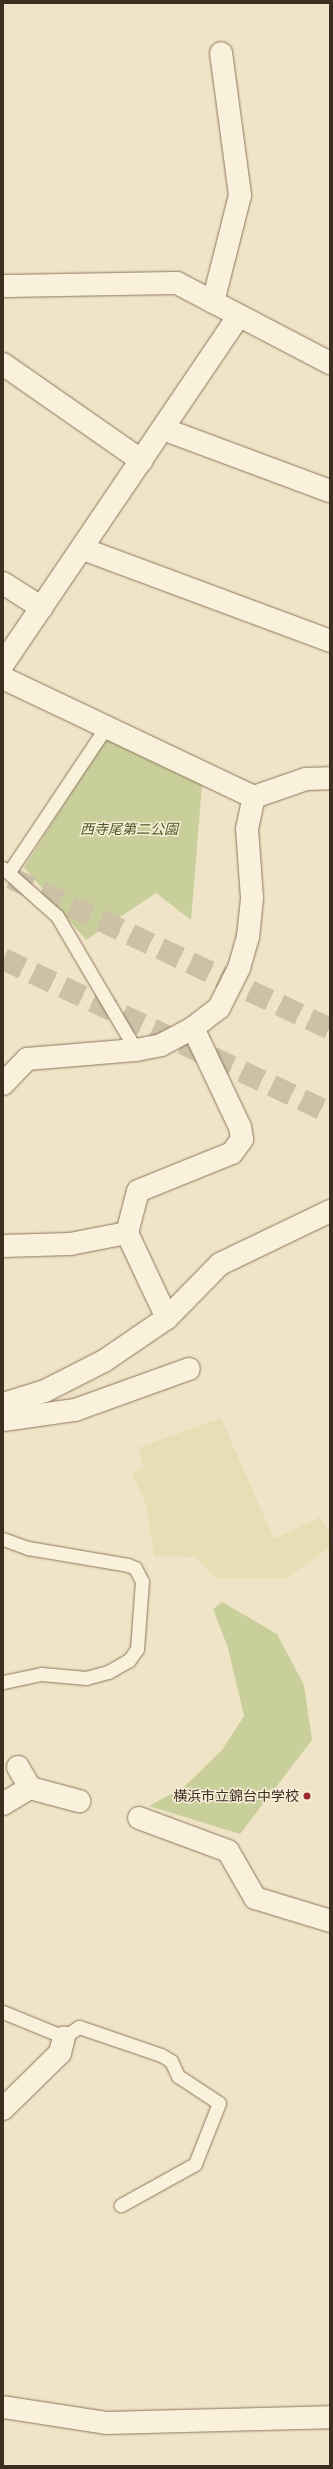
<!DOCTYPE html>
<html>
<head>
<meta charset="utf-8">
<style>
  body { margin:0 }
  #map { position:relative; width:333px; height:2469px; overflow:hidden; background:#f0e4c8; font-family:Lora,"Noto Sans JP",serif }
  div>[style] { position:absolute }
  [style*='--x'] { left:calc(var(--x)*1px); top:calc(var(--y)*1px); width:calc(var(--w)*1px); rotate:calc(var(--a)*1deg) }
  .farmland>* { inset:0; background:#e6deb5 }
  .green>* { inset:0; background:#c9cf9b }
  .motorway-tunnel>* { height:22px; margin-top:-11px; transform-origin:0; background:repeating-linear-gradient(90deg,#ccc0a6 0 22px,transparent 0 33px) }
  .roads { filter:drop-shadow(0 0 1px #8d765c) drop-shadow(0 0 1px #8d765c) }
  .service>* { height:13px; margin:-6.5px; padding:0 6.5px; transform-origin:6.5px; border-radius:6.5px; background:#faf1dc }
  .minor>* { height:22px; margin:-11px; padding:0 11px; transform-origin:11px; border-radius:11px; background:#faf1dc }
  .tertiary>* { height:22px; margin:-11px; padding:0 11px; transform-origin:11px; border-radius:11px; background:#faf1dc }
  .dots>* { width:11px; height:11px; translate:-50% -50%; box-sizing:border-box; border:2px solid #f7eed8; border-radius:50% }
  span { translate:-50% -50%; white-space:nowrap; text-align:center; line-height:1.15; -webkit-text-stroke:3px #f7eed8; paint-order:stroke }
  .park-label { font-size:14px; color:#4d5a26; font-style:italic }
  .poi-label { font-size:14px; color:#3d2e20 }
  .right { translate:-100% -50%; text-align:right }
  .frame { position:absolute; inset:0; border:4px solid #3d2e20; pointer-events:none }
</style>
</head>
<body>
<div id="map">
  <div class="farmland">
    <div style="clip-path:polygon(221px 1418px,274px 1539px,320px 1517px,330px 1532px,330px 1547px,287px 1578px,215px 1578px,196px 1557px,154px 1556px,145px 1501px,132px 1474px,144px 1467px,138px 1448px)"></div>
  </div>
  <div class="green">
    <div style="clip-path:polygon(108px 735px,202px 785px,191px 920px,156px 893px,86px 940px,24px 867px)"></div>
    <div style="clip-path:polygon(222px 1602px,277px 1634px,304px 1685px,312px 1740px,240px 1834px,149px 1806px,184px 1787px,222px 1750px,244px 1716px,228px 1648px,213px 1609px)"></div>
  </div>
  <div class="motorway-tunnel">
    <div style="--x:11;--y:878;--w:353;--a:25.3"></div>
    <div style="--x:3;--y:959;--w:361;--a:25.2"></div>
  </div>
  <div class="roads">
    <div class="service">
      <div style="--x:3;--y:868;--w:72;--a:41.6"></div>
      <div style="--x:57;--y:916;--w:156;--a:59.5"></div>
      <div style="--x:9;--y:872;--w:174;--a:-56.2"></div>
      <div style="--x:3;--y:1539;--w:27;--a:20"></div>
      <div style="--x:28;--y:1548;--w:101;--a:9.6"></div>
      <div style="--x:128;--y:1565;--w:8;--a:23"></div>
      <div style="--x:135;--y:1568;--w:15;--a:62"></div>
      <div style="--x:142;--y:1581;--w:68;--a:94.2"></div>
      <div style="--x:137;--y:1649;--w:14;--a:126"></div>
      <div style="--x:129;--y:1660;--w:24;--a:150"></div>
      <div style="--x:108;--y:1672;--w:23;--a:165"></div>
      <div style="--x:86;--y:1678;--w:45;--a:-174.9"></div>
      <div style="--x:41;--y:1674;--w:39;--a:168"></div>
      <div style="--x:3;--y:2012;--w:66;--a:22.3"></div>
      <div style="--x:64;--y:2037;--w:18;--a:-34"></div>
      <div style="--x:79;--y:2027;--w:87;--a:18.9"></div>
      <div style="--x:161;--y:2055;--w:12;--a:31"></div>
      <div style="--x:171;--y:2061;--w:17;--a:65"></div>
      <div style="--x:178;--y:2076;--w:49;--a:33.4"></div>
      <div style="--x:219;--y:2103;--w:66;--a:111.5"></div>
      <div style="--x:195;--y:2164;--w:85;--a:151"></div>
    </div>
    <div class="minor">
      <div style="--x:3;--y:286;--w:174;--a:-1"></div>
      <div style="--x:177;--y:283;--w:173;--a:27.6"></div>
      <div style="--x:213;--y:302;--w:110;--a:-75.8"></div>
      <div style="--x:240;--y:195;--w:143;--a:-97.6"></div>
      <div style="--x:3;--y:364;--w:169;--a:34.9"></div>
      <div style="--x:163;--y:429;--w:178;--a:20.4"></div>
      <div style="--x:3;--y:583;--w:46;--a:32.7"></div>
      <div style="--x:3;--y:678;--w:278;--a:25.4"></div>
      <div style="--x:254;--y:797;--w:55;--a:-19.1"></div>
      <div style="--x:306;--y:779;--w:24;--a:-2"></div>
      <div style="--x:3;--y:1084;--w:35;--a:-46"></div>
      <div style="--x:27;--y:1059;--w:109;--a:-4.7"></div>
      <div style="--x:136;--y:1050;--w:25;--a:-11"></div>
      <div style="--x:161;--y:1045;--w:36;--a:-28"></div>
      <div style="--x:193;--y:1028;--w:33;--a:-38"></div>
      <div style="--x:219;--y:1008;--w:45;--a:-63.4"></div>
      <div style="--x:239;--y:968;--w:32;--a:-74"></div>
      <div style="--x:248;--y:937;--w:39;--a:-84"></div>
      <div style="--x:252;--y:898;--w:69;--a:-94.1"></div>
      <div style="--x:247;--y:829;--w:33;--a:-78"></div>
      <div style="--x:127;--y:1233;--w:43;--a:-75.3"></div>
      <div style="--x:138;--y:1191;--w:101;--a:-22"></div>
      <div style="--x:232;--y:1153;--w:17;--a:-54"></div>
      <div style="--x:242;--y:1139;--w:12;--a:-99"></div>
      <div style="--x:240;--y:1127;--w:110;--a:-115.4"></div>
      <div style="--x:3;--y:1246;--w:67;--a:-1.7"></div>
      <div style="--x:70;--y:1244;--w:58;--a:-10.9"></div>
      <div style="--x:127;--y:1233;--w:94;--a:64.8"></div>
      <div style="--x:167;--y:1318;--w:76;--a:-45.5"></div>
      <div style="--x:220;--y:1264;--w:122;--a:-25.7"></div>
      <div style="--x:3;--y:1404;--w:44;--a:-17.2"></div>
      <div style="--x:45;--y:1391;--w:66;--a:-27"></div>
      <div style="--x:104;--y:1361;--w:76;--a:-34.3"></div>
      <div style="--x:3;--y:1420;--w:73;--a:-7.9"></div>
      <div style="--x:75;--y:1410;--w:121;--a:-19.8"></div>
      <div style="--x:18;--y:1767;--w:24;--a:60"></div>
      <div style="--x:3;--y:1804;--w:31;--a:-31"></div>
      <div style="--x:30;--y:1788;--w:51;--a:14.9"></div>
      <div style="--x:139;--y:1818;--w:95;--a:20.3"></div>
      <div style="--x:228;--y:1851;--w:54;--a:60.1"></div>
      <div style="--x:255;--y:1898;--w:78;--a:17"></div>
      <div style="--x:3;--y:2109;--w:80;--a:-44.5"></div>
      <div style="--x:60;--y:2053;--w:16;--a:-76"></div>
      <div style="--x:3;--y:2407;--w:104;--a:8.8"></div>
      <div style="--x:106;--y:2423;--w:224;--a:-1.5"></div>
    </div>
    <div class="tertiary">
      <div style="--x:83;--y:549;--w:264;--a:20.4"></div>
      <div style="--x:3;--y:664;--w:420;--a:-55.9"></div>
    </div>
  </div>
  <div class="dots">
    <div style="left:307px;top:1796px;background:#9e2a2b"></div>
  </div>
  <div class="park-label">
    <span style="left:129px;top:829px">西寺尾第二公園</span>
  </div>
  <div class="poi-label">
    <span class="right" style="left:299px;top:1796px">横浜市立錦台中学校</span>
  </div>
  <div class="frame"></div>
</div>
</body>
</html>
